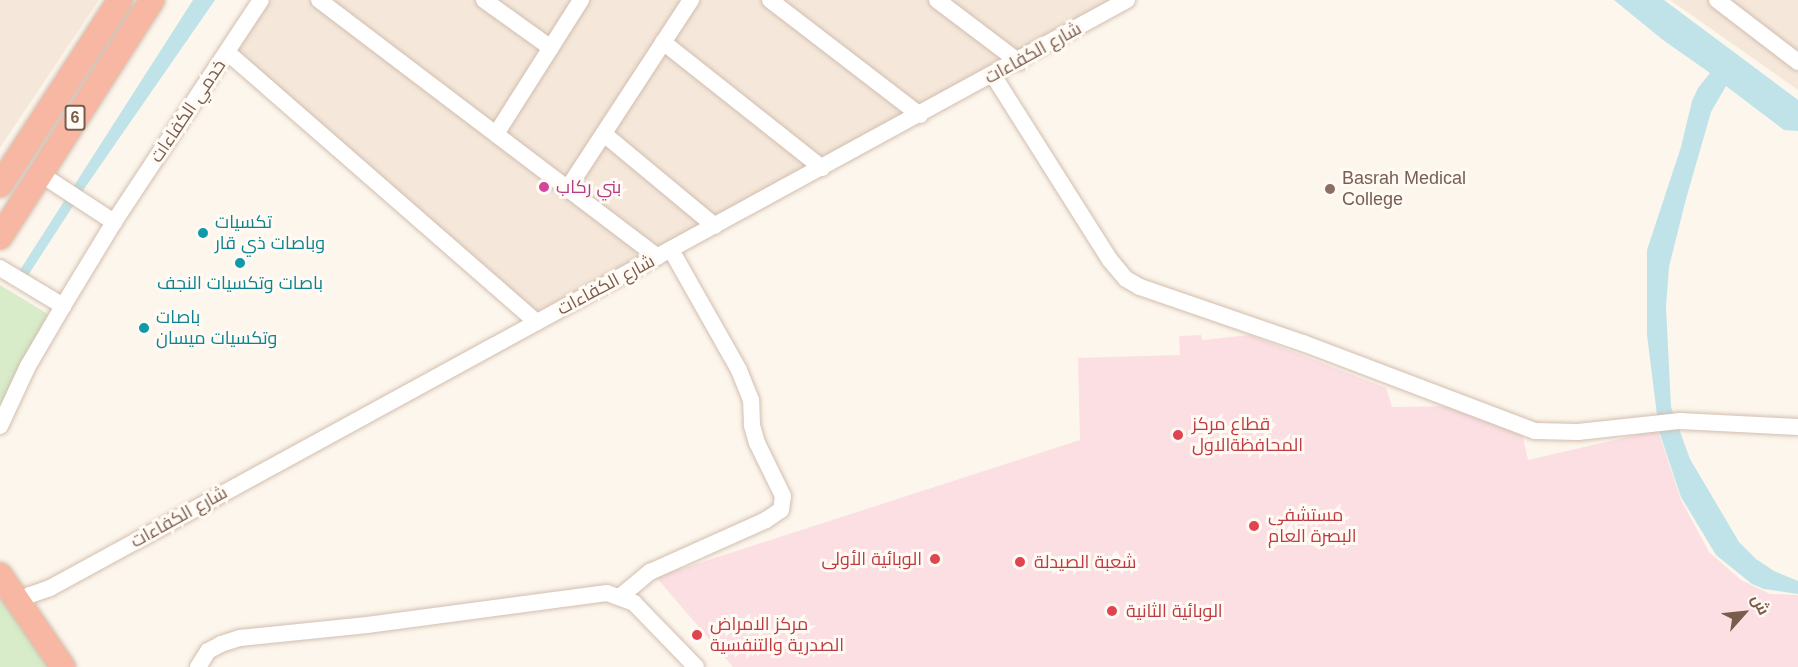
<!DOCTYPE html>
<html>
<head>
<meta charset="utf-8">
<style>
  body { margin:0 }
  #map { position:relative; width:1798px; height:667px; overflow:hidden; background:#fdf6ec; font-family:Helvetica,Cairo,sans-serif }
  div>[style] { position:absolute }
  [style*='--x'] { left:calc(var(--x)*1px); top:calc(var(--y)*1px); width:calc(var(--w)*1px); rotate:calc(var(--a)*1deg) }
  .residential>* { inset:0; background:#f5e8da }
  .medical>* { inset:0; background:#fbdfe3 }
  .green>* { inset:0; background:#d8ecc9 }
  .water>* { inset:0; background:#bfe3e8 }
  .roads { filter:drop-shadow(0 0 2px #d1beb0) drop-shadow(0 0 2px #d1beb0) }
  .minor>* { height:16px; margin:-8px; padding:0 8px; transform-origin:8px; border-radius:8px; background:#fff }
  .highway>* { height:24px; margin:-12px; padding:0 12px; transform-origin:12px; border-radius:12px; background:#f7b7a3 }
  .dots>* { width:16px; height:16px; translate:-50% -50%; box-sizing:border-box; border:3px solid #fffaf3; border-radius:50% }
  span { translate:-50% -50%; white-space:nowrap; text-align:center; line-height:1.15; -webkit-text-stroke:6px #fffaf3; paint-order:stroke }
  .shield-label span { padding:2px 4px; background:#fffaf3; border:2px solid; border-radius:4px; -webkit-text-stroke-width:0 }
  .shield-label { font-size:16px; color:#7a5c4d; font-weight:700 }
  .street-label { font-size:18px; color:#7a5c4d }
  .education-label { font-size:18px; color:#785e54 }
  .left { translate:0 -50%; text-align:left }
  .hotel-label { font-size:18px; color:#b23c85 }
  .culture-label { font-size:18px; color:#0d838f }
  .health-label { font-size:18px; color:#be3a42 }
  .right { translate:-100% -50%; text-align:right }
  .north { position:absolute; left:1714px; top:583px; width:60px; height:60px; -webkit-text-stroke:4px #fffaf3; paint-order:stroke; rotate:63deg; font-size:16px; font-weight:700; line-height:24px; text-align:center; color:#7a5c4d }
  .north::after { content:''; display:block; margin:auto; width:21px; height:27px; background:#7a5c4d; clip-path:polygon(50% 0,100% 100%,50% 72%,0 100%) }
</style>
</head>
<body>
<div id="map">
  <div class="residential">
    <div style="clip-path:polygon(0 0,99px 0,0 148px)"></div>
    <div style="clip-path:polygon(256px 0,1124px 0,535px 313px,226px 50px)"></div>
    <div style="clip-path:polygon(1670px 0,1798px 0,1798px 90px)"></div>
  </div>
  <div class="medical">
    <div style="clip-path:polygon(1201px 335px,1202px 340px,1250px 335px,1386px 388px,1392px 407px,1455px 406px,1522px 433px,1528px 460px,1658px 430px,1681px 500px,1709px 552px,1741px 580px,1770px 594px,1798px 595px,1798px 667px,733px 667px,656px 577px,1080px 440px,1078px 358px,1180px 355px,1179px 336px)"></div>
  </div>
  <div class="green">
    <div style="clip-path:polygon(0 285px,48px 314px,0 415px)"></div>
    <div style="clip-path:polygon(0 582px,59px 667px,0 667px)"></div>
  </div>
  <div class="water">
    <div style="clip-path:polygon(193px 0,215px 0,84px 189px,27px 277px,20px 270px)"></div>
    <div style="clip-path:polygon(1614px 0,1664px 0,1798px 100px,1798px 131px,1784px 130px,1726px 86px,1711px 112px,1686px 199px,1669px 267px,1666px 307px,1671px 407px,1690px 459px,1739px 542px,1756px 559px,1774px 571px,1798px 581px,1798px 594px,1764px 589px,1752px 584px,1716px 555px,1681px 497px,1659px 431px,1647px 335px,1647px 250px,1681px 147px,1692px 101px,1698px 88px,1710px 73px,1663px 40px)"></div>
  </div>
  <div class="roads">
    <div class="minor">
      <div style="--x:319;--y:0;--w:425;--a:37.2"></div>
      <div style="--x:484;--y:0;--w:82;--a:35.6"></div>
      <div style="--x:770;--y:0;--w:189;--a:37.5"></div>
      <div style="--x:937;--y:0;--w:103;--a:37.1"></div>
      <div style="--x:1717;--y:0;--w:102;--a:37.4"></div>
      <div style="--x:663;--y:42;--w:203;--a:38.4"></div>
      <div style="--x:227;--y:52;--w:411;--a:41.1"></div>
      <div style="--x:993;--y:75;--w:219;--a:57.7"></div>
      <div style="--x:1110;--y:260;--w:25;--a:50"></div>
      <div style="--x:1126;--y:279;--w:16;--a:30"></div>
      <div style="--x:1140;--y:287;--w:172;--a:19"></div>
      <div style="--x:1303;--y:343;--w:248;--a:20.8"></div>
      <div style="--x:1535;--y:431;--w:43;--a:1.3"></div>
      <div style="--x:1578;--y:432;--w:103;--a:-6.2"></div>
      <div style="--x:1680;--y:421;--w:118;--a:2.9"></div>
      <div style="--x:496;--y:134;--w:159;--a:-57.6"></div>
      <div style="--x:604;--y:134;--w:144;--a:39.7"></div>
      <div style="--x:39;--y:173;--w:90;--a:33.2"></div>
      <div style="--x:568;--y:188;--w:225;--a:-56.8"></div>
      <div style="--x:0;--y:268;--w:74;--a:31.1"></div>
      <div style="--x:0;--y:426;--w:66;--a:-65"></div>
      <div style="--x:28;--y:366;--w:69;--a:-59.7"></div>
      <div style="--x:63;--y:306;--w:98;--a:-58.7"></div>
      <div style="--x:114;--y:222;--w:266;--a:-56.5"></div>
      <div style="--x:621;--y:596;--w:38;--a:-40"></div>
      <div style="--x:650;--y:572;--w:127;--a:-24.1"></div>
      <div style="--x:766;--y:520;--w:18;--a:-34"></div>
      <div style="--x:781;--y:510;--w:14;--a:-82"></div>
      <div style="--x:783;--y:496;--w:59;--a:-116.1"></div>
      <div style="--x:757;--y:443;--w:19;--a:-106"></div>
      <div style="--x:752;--y:425;--w:25;--a:-92"></div>
      <div style="--x:751;--y:400;--w:32;--a:-112"></div>
      <div style="--x:739;--y:370;--w:138;--a:-119.5"></div>
      <div style="--x:20;--y:602;--w:12;--a:-35"></div>
      <div style="--x:30;--y:595;--w:21;--a:-19"></div>
      <div style="--x:50;--y:588;--w:1227;--a:-28.63"></div>
      <div style="--x:198;--y:667;--w:19;--a:-58"></div>
      <div style="--x:208;--y:651;--w:15;--a:-28"></div>
      <div style="--x:221;--y:644;--w:20;--a:-18"></div>
      <div style="--x:240;--y:638;--w:128;--a:-5.8"></div>
      <div style="--x:367;--y:625;--w:242;--a:-7.6"></div>
      <div style="--x:607;--y:593;--w:29;--a:20"></div>
      <div style="--x:634;--y:603;--w:89;--a:45.9"></div>
    </div>
    <div class="highway">
      <div style="--x:0;--y:185;--w:221;--a:-57"></div>
      <div style="--x:0;--y:237;--w:282;--a:-57.3"></div>
      <div style="--x:0;--y:575;--w:112;--a:55.6"></div>
    </div>
  </div>
  <div class="dots">
    <div style="left:544px;top:187px;background:#d1479c"></div>
    <div style="left:1330px;top:189px;background:#8d6e63"></div>
    <div style="left:203px;top:233px;background:#0f9aa8"></div>
    <div style="left:240px;top:263px;background:#0f9aa8"></div>
    <div style="left:144px;top:328px;background:#0f9aa8"></div>
    <div style="left:1178px;top:435px;background:#e0444e"></div>
    <div style="left:1254px;top:526px;background:#e0444e"></div>
    <div style="left:935px;top:559px;background:#e0444e"></div>
    <div style="left:1020px;top:562px;background:#e0444e"></div>
    <div style="left:1112px;top:611px;background:#e0444e"></div>
    <div style="left:697px;top:635px;background:#e0444e"></div>
  </div>
  <div class="shield-label">
    <span style="left:75px;top:118px">6</span>
  </div>
  <div class="street-label">
    <span style="left:1033px;top:53px;rotate:-29deg">شارع الكفاءات</span>
    <span style="left:188px;top:111px;rotate:-56deg">خدمي الكفاءات</span>
    <span style="left:606px;top:285px;rotate:-28deg">شارع الكفاءات</span>
    <span style="left:179px;top:517px;rotate:-29deg">شارع الكفاءات</span>
  </div>
  <div class="education-label">
    <span class="left" style="left:1342px;top:189px">Basrah Medical<br>College</span>
  </div>
  <div class="hotel-label">
    <span class="left" style="left:556px;top:187px">بني ركاب</span>
  </div>
  <div class="culture-label">
    <span class="left" style="left:215px;top:233px">تكسيات<br>وباصات ذي قار</span>
    <span style="left:240px;top:283px">باصات وتكسيات النجف</span>
    <span class="left" style="left:156px;top:328px">باصات<br>وتكسيات ميسان</span>
  </div>
  <div class="health-label">
    <span class="left" style="left:1192px;top:435px">قطاع مركز<br>المحافظةالاول</span>
    <span class="left" style="left:1268px;top:526px">مستشفى<br>البصرة العام</span>
    <span class="right" style="left:922px;top:559px">الوبائية الأولى</span>
    <span class="left" style="left:1034px;top:562px">شعبة الصيدلة</span>
    <span class="left" style="left:1126px;top:611px">الوبائية الثانية</span>
    <span class="left" style="left:710px;top:635px">مركز الامراض<br>الصدرية والتنفسية</span>
  </div>
  <div class="north">ش</div>
</div>
</body>
</html>
